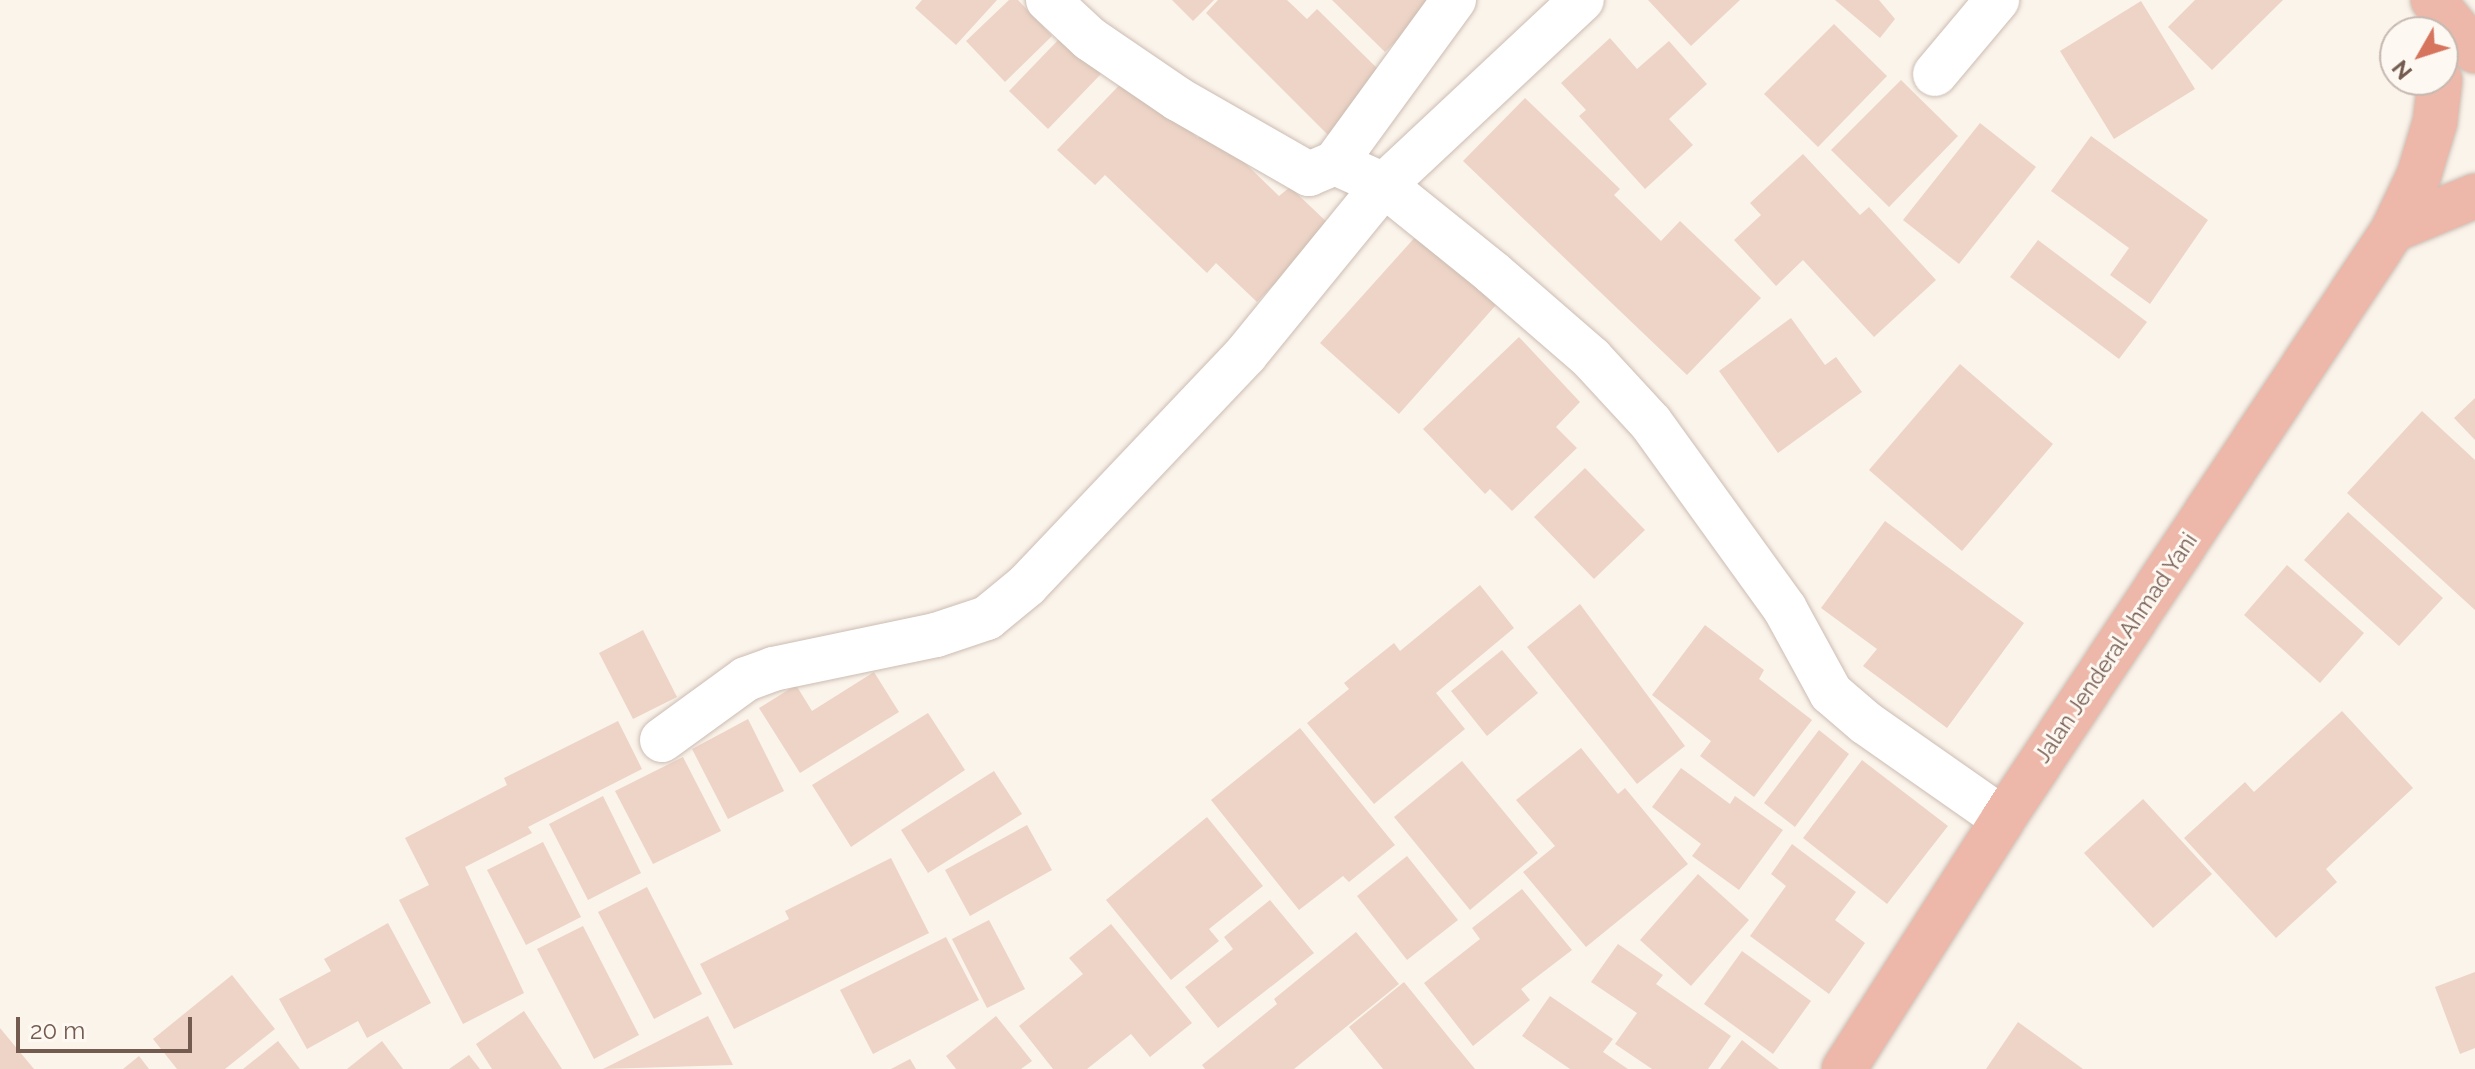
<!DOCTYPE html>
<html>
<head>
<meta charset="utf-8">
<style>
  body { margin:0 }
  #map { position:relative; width:2475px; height:1069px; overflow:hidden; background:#fbf4eb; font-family:Raleway,sans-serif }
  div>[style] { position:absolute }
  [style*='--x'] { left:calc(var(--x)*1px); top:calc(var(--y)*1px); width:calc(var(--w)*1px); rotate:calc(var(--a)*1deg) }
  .building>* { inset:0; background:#edd4c6 }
  .roads { filter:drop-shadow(0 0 2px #ccbcb2) drop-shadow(0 0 2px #ccbcb2) }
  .minor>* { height:44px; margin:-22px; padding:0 22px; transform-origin:22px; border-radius:22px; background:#fff }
  .highway>* { height:44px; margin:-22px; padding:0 22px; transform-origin:22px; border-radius:22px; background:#edb8a9 }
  span { translate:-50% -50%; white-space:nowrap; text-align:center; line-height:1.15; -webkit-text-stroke:6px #fdf8f1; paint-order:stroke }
  .street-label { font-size:22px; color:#735b50 }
  .north { position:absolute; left:2379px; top:16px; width:80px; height:80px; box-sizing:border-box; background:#fdf8f1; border:2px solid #c6b9b1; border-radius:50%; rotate:231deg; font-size:22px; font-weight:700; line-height:32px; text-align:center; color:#735b50 }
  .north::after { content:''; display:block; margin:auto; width:28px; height:36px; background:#d6745e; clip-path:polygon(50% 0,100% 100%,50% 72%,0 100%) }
  .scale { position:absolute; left:16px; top:1017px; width:176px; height:36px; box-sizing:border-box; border:4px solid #735b50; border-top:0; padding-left:10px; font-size:24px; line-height:28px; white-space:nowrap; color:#735b50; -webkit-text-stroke:6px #fdf8f1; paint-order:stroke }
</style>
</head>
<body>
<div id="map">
  <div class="building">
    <div style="clip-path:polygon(922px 0,997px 0,956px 45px,915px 8px)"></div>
    <div style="clip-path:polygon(1009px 0,1018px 0,1052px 36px,1005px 82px,966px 41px)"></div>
    <div style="clip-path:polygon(1172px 0,1214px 0,1193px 21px)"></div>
    <div style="clip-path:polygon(1218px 0,1287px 0,1307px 19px,1317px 9px,1385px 76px,1328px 135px,1206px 13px)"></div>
    <div style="clip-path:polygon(1332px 0,1437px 0,1385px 52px)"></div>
    <div style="clip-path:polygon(1648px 0,1740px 0,1691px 46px)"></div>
    <div style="clip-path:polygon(1835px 0,1879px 0,1895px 19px,1880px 38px)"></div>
    <div style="clip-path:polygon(2195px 0,2283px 0,2212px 70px,2168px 27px)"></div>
    <div style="clip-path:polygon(2141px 1px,2195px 89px,2114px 139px,2060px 51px)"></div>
    <div style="clip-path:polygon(1834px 24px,1887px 76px,1818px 147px,1764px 94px)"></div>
    <div style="clip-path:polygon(1061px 37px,1101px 74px,1048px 129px,1009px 91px)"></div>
    <div style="clip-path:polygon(1610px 38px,1637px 69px,1669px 41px,1707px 84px,1669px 119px,1693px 145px,1645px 189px,1579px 116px,1586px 110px,1561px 83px)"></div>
    <div style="clip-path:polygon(1131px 73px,1198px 138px,1208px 127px,1279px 196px,1290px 187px,1331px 226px,1257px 302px,1216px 263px,1207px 273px,1105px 175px,1095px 185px,1057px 150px)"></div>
    <div style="clip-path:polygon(1901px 80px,1958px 136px,1889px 207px,1831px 150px)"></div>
    <div style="clip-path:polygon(1525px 98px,1620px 189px,1614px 195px,1661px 241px,1680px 221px,1761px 298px,1687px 375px,1463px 161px)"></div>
    <div style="clip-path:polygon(1980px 123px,2036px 167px,1959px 264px,1903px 220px)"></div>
    <div style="clip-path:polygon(2091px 136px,2208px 220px,2150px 304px,2110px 275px,2129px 248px,2051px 191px)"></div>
    <div style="clip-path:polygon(1803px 154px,1860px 215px,1869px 207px,1936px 280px,1874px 337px,1803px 260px,1776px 286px,1734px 240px,1761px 215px,1750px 203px)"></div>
    <div style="clip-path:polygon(1417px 235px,1496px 305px,1399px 414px,1320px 343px)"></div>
    <div style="clip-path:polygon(2038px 240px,2147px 322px,2119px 359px,2010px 277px)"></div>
    <div style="clip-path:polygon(1791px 318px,1825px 365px,1836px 357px,1862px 392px,1778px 453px,1719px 371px)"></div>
    <div style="clip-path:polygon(1519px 337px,1580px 402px,1556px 427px,1577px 448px,1512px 511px,1490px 489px,1485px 494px,1423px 429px)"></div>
    <div style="clip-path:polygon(1960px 364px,2053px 444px,1962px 551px,1869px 470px)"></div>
    <div style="clip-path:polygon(2475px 398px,2475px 440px,2454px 418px)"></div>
    <div style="clip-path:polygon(2422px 411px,2475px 460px,2475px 610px,2347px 493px)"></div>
    <div style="clip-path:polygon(1585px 468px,1645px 530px,1594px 579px,1534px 517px)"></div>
    <div style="clip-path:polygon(2348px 512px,2443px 598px,2399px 646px,2304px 560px)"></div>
    <div style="clip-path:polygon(1885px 521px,2024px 623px,1947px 728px,1863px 666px,1877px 649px,1821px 608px)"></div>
    <div style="clip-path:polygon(2287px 565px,2364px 633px,2320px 683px,2244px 615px)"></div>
    <div style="clip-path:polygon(1480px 585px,1514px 628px,1436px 693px,1465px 729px,1374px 804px,1307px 723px,1349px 689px,1344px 683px,1394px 643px,1400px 651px)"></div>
    <div style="clip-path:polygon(1580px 604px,1685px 746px,1637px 784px,1527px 647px)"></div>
    <div style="clip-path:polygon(1705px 625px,1764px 670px,1759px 679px,1812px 720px,1754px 797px,1700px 756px,1711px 741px,1652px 695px)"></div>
    <div style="clip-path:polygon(643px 630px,677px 697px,633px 719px,599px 653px)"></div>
    <div style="clip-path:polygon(1502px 650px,1538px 693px,1487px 736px,1451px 691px)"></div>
    <div style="clip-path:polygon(874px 672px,899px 712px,800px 773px,759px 708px,796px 685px,812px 711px)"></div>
    <div style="clip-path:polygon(2342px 711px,2413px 788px,2326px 869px,2337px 882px,2276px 938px,2184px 838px,2245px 782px,2254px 792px)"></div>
    <div style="clip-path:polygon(928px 713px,965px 770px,851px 847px,812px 785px)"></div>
    <div style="clip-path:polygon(748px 719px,784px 791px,728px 819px,692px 749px)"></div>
    <div style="clip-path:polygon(618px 721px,642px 769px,528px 827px,532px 833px,465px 867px,524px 993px,463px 1024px,399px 900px,429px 885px,405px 838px,507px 785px,504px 778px)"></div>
    <div style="clip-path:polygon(1300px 728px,1395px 845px,1349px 882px,1343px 876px,1299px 910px,1211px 800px)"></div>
    <div style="clip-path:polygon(1819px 730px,1849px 754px,1795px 827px,1764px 803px)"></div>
    <div style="clip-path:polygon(1581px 748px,1618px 794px,1625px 788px,1688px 864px,1586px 947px,1523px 872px,1555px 846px,1516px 800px)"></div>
    <div style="clip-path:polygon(683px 757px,721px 831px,653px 864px,615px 791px)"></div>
    <div style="clip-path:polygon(1862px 760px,1948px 826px,1887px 904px,1803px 838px)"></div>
    <div style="clip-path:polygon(1462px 761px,1538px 853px,1470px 910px,1394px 817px)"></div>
    <div style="clip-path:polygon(1681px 768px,1730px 804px,1735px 796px,1783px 830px,1739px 890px,1692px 856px,1701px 844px,1652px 807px)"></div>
    <div style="clip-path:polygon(994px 771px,1022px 814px,928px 873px,901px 830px)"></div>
    <div style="clip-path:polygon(603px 796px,641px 873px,588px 900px,549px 824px)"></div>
    <div style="clip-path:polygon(2143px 799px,2212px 874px,2153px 928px,2084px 853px)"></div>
    <div style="clip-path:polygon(1207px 817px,1263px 886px,1209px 929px,1219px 941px,1171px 980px,1106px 900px)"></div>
    <div style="clip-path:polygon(1027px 825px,1052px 870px,970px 916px,945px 870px)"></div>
    <div style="clip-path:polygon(543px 842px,581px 917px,526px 945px,487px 870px)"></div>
    <div style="clip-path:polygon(1792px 844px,1856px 892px,1835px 920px,1865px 943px,1829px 994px,1750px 936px,1786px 886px,1771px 874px)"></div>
    <div style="clip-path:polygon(1407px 856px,1458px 920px,1407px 960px,1357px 896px)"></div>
    <div style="clip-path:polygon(891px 858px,929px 933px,734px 1029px,700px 964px,789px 919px,785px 911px)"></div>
    <div style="clip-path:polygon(1698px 874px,1749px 920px,1691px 986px,1640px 940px)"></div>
    <div style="clip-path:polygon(647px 887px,702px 994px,654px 1019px,598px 912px)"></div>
    <div style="clip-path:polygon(1522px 889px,1572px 950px,1521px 989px,1530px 1000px,1473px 1046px,1424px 983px,1480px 939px,1472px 928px)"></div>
    <div style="clip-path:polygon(1270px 900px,1314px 953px,1218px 1028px,1185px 987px,1233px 949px,1224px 937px)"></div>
    <div style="clip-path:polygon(989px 920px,1025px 989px,987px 1008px,952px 939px)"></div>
    <div style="clip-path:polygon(388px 923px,431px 1003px,367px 1038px,358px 1021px,307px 1049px,279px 999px,331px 971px,324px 959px)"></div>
    <div style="clip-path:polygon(1111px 924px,1192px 1023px,1150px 1057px,1131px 1034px,1087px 1069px,1053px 1069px,1019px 1026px,1083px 974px,1069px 958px)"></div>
    <div style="clip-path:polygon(583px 926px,639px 1035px,594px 1059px,537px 949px)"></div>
    <div style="clip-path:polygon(1356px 932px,1399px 984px,1294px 1069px,1205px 1069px,1202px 1065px,1277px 1004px,1274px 999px)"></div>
    <div style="clip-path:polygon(946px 937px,979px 1000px,873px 1054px,840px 990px)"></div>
    <div style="clip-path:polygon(1618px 944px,1663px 975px,1656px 984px,1731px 1036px,1708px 1069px,1652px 1069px,1615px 1044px,1637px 1013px,1591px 982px)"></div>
    <div style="clip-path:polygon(1742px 951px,1811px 1001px,1773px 1054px,1704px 1004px)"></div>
    <div style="clip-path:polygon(2475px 972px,2475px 1048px,2460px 1054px,2435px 987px)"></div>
    <div style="clip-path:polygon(232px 975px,275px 1029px,225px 1069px,177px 1069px,153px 1039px)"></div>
    <div style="clip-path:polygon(1404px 982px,1451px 1040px,1475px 1069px,1383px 1069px,1349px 1027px)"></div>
    <div style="clip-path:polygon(1550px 996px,1613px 1039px,1603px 1052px,1628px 1069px,1570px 1069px,1522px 1036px)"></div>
    <div style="clip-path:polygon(524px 1011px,562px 1069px,492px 1069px,476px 1044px)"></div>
    <div style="clip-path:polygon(708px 1016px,733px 1065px,603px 1069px)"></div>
    <div style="clip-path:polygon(996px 1016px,1032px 1061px,1021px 1069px,956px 1069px,946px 1056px)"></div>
    <div style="clip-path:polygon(2018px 1022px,2083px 1069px,1986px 1069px)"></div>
    <div style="clip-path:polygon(0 1028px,34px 1069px,0 1069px)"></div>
    <div style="clip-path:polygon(1742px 1040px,1779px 1069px,1720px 1069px)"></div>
    <div style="clip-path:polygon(278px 1041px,300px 1069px,243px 1069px)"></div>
    <div style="clip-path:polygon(382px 1041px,403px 1069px,347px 1069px)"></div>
    <div style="clip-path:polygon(469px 1055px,480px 1069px,449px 1069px)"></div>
    <div style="clip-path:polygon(139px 1056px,149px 1069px,123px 1069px)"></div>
    <div style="clip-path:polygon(910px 1059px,916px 1069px,891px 1069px)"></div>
  </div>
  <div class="roads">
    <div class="minor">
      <div style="--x:1048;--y:0;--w:57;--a:42.9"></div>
      <div style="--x:1090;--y:39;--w:107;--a:34.3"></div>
      <div style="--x:1178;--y:99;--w:151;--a:29.8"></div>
      <div style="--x:1309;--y:174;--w:28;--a:-23"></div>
      <div style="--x:1335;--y:163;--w:54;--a:24.2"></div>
      <div style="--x:1384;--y:185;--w:140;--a:38.9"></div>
      <div style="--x:1493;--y:273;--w:130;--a:40.9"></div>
      <div style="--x:1591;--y:358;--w:88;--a:47.3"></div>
      <div style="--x:1651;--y:423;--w:229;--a:54.2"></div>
      <div style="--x:1785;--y:609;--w:96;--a:61.3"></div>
      <div style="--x:1831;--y:693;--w:46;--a:40.6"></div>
      <div style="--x:1866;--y:723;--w:167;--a:35"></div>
      <div style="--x:1935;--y:74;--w:97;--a:-50"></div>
      <div style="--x:1335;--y:163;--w:202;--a:-53.9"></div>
      <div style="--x:662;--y:740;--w:104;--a:-36"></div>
      <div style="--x:746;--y:679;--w:29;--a:-20"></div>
      <div style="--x:773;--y:669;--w:167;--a:-11.8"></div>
      <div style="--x:936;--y:635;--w:54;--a:-18.4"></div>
      <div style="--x:987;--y:618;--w:52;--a:-39.5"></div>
      <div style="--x:1027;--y:585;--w:318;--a:-46.5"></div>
      <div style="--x:1246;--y:354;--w:218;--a:-50.8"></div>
      <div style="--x:1384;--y:185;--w:271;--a:-43.1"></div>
    </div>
    <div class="highway">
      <div style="--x:2433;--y:0;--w:66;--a:50.5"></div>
      <div style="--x:2393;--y:230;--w:89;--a:-22.5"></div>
      <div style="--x:1844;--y:1069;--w:296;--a:-57.5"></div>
      <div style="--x:2003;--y:819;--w:706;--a:-56.49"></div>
      <div style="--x:2393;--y:230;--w:61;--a:-64.7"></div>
      <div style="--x:2419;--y:175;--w:55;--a:-73.2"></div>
      <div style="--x:2435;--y:122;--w:42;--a:-83.2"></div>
    </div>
  </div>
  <div class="street-label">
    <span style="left:2116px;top:648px;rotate:-56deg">Jalan Jenderal Ahmad Yani</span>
  </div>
  <div class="north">N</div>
  <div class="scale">20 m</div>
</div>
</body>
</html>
